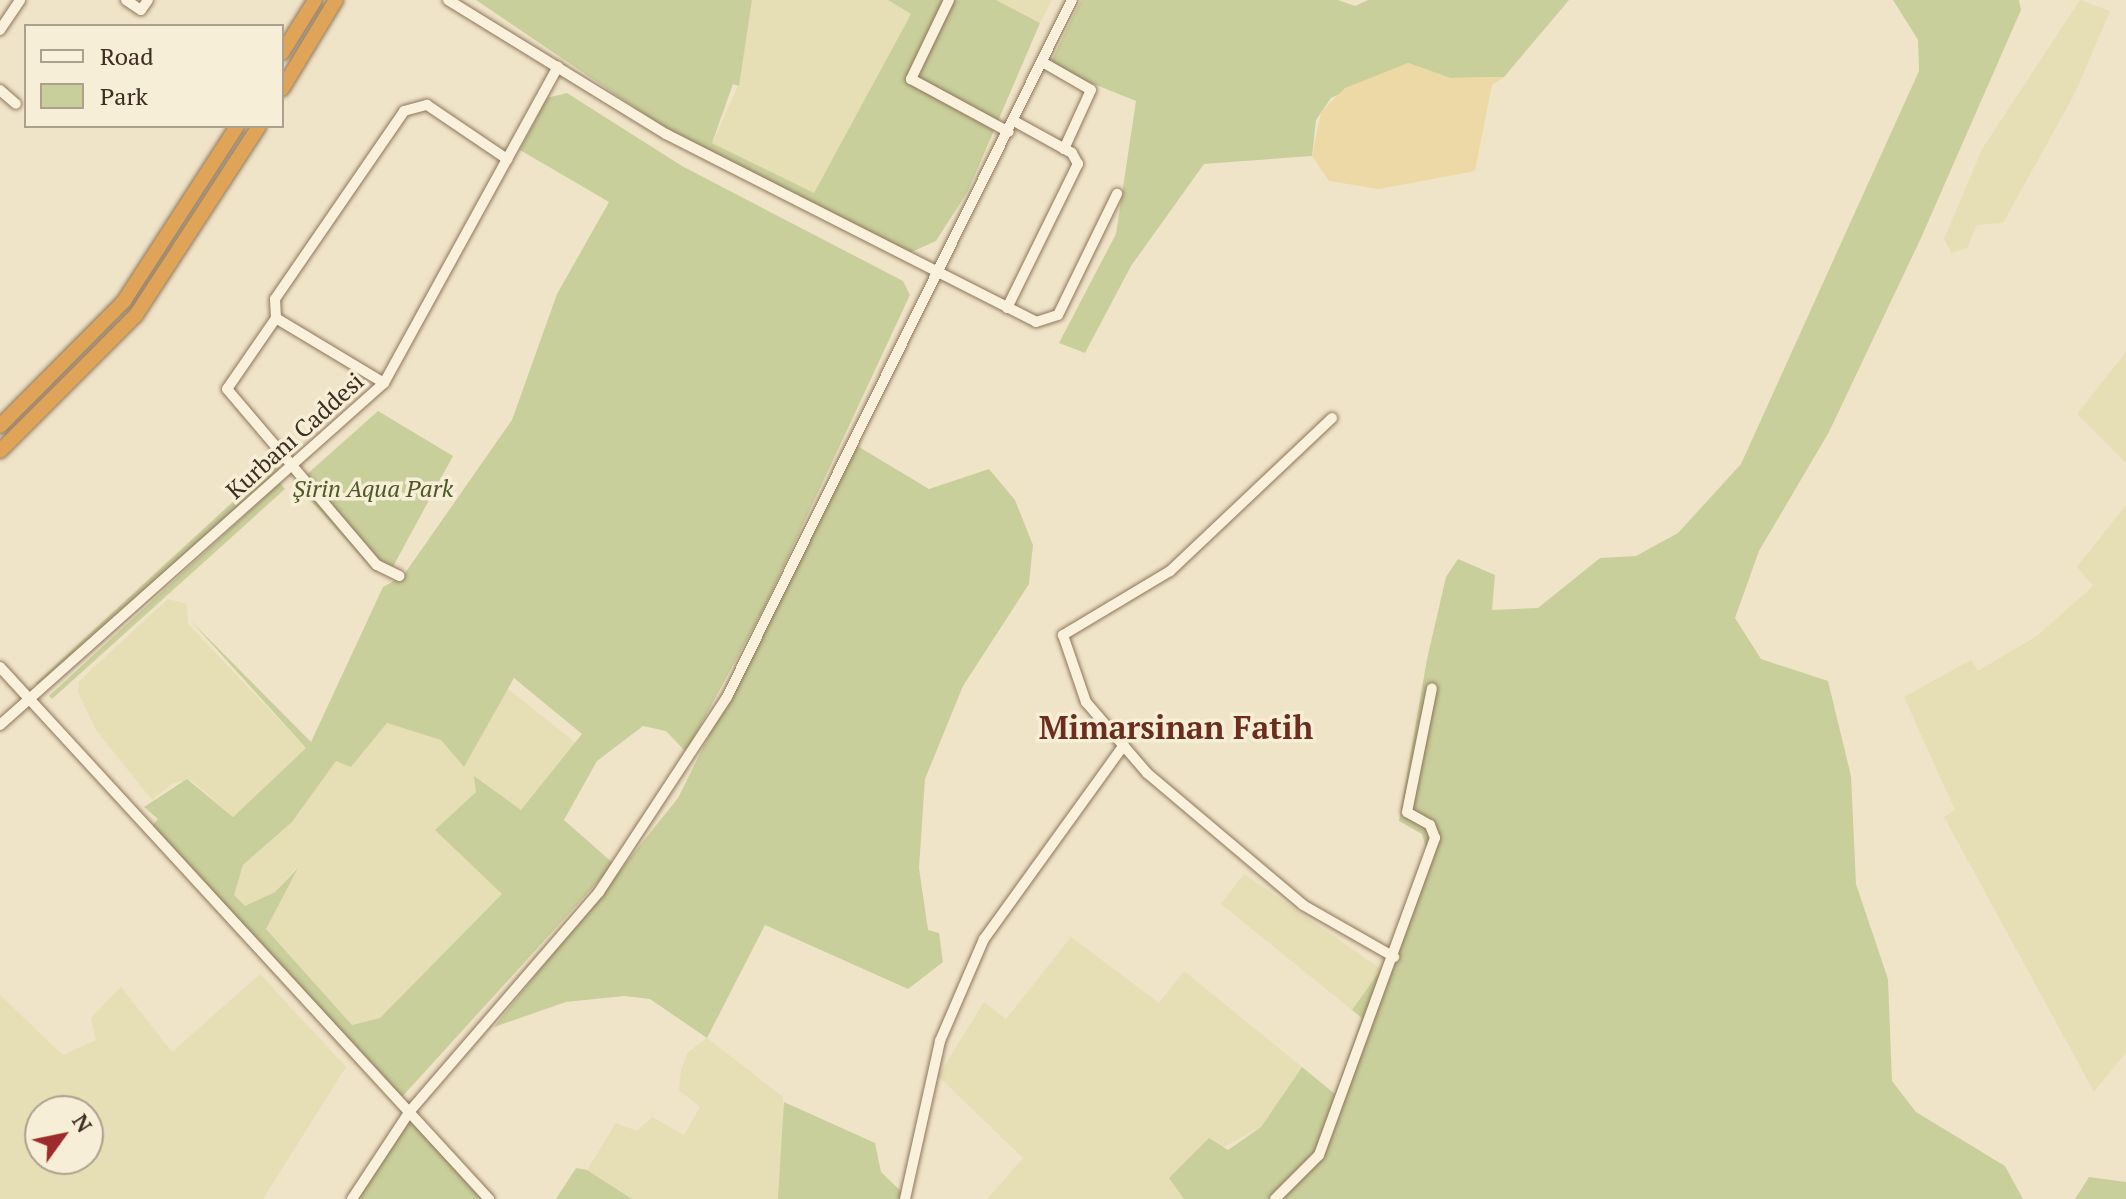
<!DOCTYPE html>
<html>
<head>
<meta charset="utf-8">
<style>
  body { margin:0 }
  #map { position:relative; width:2126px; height:1199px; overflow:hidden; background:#f0e4c8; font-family:"PT Serif",serif }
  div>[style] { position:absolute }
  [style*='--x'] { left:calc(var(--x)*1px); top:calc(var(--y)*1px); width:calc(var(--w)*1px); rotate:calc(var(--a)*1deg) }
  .farmland>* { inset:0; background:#e6deb5 }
  .green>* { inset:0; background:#c9cf9b }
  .sand>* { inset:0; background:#ecd9a5 }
  .roads { filter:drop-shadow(0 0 2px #8d765c) drop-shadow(0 0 2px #8d765c) }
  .minor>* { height:10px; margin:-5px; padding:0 5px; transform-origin:5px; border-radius:5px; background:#faf1dc }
  .highway>* { height:14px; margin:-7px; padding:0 7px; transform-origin:7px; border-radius:7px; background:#e0a458 }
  span { translate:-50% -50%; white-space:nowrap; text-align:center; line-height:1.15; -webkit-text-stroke:7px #f7eed8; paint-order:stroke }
  .street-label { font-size:24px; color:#3d2e20 }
  .park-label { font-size:24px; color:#4d5a26; font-style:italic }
  .district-label { font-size:32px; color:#6b2e1e; font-weight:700 }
  .legend { position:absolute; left:24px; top:24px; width:260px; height:104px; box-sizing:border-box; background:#f7eed8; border:2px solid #ada18e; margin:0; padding:10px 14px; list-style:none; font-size:24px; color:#3d2e20 }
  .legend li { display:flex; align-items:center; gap:16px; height:40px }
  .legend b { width:40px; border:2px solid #ada18e }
  .north { position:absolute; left:24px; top:1095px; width:80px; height:80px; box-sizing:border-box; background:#f7eed8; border:2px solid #ada18e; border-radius:50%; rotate:57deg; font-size:22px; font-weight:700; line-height:32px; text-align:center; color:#3d2e20 }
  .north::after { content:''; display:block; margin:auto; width:28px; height:36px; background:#9e2a2b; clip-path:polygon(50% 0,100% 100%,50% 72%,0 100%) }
</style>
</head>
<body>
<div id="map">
  <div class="farmland">
    <div style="clip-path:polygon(752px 0,888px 0,911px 14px,814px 193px,712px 143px,738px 86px)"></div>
    <div style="clip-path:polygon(996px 0,1052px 0,1040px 23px)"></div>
    <div style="clip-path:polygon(2080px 0,2110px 11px,2075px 93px,2003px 223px,1977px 225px,1967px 248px,1952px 253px,1944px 239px,1982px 149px)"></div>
    <div style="clip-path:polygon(2126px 352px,2126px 463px,2077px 414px)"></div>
    <div style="clip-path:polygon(2126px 505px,2126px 1052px,2094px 1092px,1944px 817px,1955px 810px,1904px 697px,1971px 660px,1978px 671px,2037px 636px,2093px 586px,2077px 567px)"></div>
    <div style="clip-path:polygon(168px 599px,187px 604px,188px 624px,306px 748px,233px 817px,191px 780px,173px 783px,152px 800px,96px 730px,78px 692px,79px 681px)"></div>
    <div style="clip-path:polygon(507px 688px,576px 743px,521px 810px,476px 779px,476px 792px,436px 831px,503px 894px,380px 1018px,352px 1025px,266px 929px,297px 867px,275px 892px,245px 906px,234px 895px,243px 865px,292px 822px,336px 760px,351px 767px,387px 723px,441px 740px,464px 767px)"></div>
    <div style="clip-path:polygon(1244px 874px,1381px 969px,1352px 1010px,1221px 904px)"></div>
    <div style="clip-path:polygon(1071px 937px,1159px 1003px,1184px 971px,1302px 1067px,1261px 1127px,1169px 1177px,1184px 1199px,987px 1199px,1023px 1158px,938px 1076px,984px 1002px,1006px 1019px)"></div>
    <div style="clip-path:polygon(evenodd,260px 974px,346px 1067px,263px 1199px,0 1199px,0 995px,63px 1055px,96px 1040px,91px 1018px,121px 987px,172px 1052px,260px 974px,40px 1111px,88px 1111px,88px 1159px,40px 1159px,40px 1111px)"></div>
    <div style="clip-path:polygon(707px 1038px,783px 1097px,786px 1148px,778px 1199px,632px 1199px,587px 1170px,616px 1123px,637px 1131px,652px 1117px,684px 1135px,700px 1107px,679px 1090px,681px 1070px,688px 1052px)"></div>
  </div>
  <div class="green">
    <div style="clip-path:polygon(476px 0,752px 0,739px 86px,733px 84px,712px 143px,814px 193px,911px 14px,888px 0,996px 0,1040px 23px,968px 191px,936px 241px,909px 253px,674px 134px)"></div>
    <div style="clip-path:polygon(1081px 0,1338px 0,1355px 6px,1368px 0,1569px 0,1504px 77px,1450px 78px,1408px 63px,1331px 98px,1316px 120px,1312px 156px,1204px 164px,1131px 266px,1085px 353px,1059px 343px,1116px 234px,1136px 101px,1049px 66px)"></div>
    <div style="clip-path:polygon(1893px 0,2019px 0,2021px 10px,1921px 238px,1829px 432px,1759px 551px,1735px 618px,1761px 659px,1828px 681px,1851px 776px,1856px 884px,1888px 979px,1892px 1081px,1916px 1112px,2005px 1166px,2023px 1199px,1184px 1199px,1169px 1178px,1209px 1138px,1228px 1150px,1261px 1127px,1302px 1067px,1335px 1094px,1362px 1018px,1352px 1010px,1381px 969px,1426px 848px,1422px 834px,1399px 821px,1427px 659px,1446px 577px,1458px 559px,1495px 575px,1492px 610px,1538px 608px,1600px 558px,1636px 556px,1678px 533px,1741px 464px,1919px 71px,1918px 40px)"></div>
    <div style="clip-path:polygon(evenodd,567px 93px,682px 166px,903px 281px,910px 295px,765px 606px,686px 752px,666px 731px,643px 726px,597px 761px,564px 820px,614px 864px,401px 1098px,151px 827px,158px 819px,144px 807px,187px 779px,233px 817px,306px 748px,190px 620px,311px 742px,383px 587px,403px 576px,512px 420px,557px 294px,609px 202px,520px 150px,547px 98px,567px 93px,514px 678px,582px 734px,521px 810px,474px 776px,476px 792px,435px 830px,502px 894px,380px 1018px,352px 1025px,266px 929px,298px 868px,275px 892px,245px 906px,234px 895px,243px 865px,292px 822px,336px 761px,351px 767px,387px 723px,441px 740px,464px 767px,514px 678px)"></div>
    <div style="clip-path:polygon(378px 411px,453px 456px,389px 574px,374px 571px,296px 484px)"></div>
    <div style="clip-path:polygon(854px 444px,929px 489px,989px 469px,1015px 500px,1033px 545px,1029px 584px,963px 686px,925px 779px,919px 868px,928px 930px,939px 933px,943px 962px,908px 989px,765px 925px,707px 1038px,650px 999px,624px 996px,566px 1002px,494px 1027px,678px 798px)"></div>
    <div style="clip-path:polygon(275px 463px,281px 469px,41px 688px,36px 683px)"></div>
    <div style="clip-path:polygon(280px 483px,285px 489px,52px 699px,49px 696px)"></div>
    <div style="clip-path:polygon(784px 1102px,875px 1143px,881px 1172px,909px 1199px,778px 1199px)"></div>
    <div style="clip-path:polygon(407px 1121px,448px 1147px,492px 1199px,353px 1199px)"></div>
    <div style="clip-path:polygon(576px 1168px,587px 1170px,632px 1199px,556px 1199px)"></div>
    <div style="clip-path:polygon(2089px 1177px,2126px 1182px,2126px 1199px,2075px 1199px)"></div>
  </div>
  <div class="sand">
    <div style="clip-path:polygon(1408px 63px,1450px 78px,1504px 77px,1492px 85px,1475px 171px,1379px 189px,1329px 181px,1312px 156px,1321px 112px,1345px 88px)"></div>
  </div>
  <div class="roads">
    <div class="minor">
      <div style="--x:126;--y:0;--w:18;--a:34"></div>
      <div style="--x:141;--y:10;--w:12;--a:-55"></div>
      <div style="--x:448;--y:0;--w:256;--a:31.6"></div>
      <div style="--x:666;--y:134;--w:415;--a:26.9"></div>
      <div style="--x:1036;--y:322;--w:23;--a:-18"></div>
      <div style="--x:1058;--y:315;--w:135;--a:-64"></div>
      <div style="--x:949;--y:0;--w:88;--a:115.7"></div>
      <div style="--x:911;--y:79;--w:111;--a:28.4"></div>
      <div style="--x:0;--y:30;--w:36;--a:-56"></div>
      <div style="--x:1044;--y:63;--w:54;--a:29.9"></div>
      <div style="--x:1091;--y:90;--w:65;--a:114.6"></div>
      <div style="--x:0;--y:90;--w:21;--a:41"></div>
      <div style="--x:1007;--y:308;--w:161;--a:-63.8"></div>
      <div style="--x:1078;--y:164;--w:13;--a:-119"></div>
      <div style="--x:1072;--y:153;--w:66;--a:-151.1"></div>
      <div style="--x:276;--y:318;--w:19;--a:-93"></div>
      <div style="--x:275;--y:299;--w:228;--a:-55.5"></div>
      <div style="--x:404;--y:111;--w:24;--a:-15"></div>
      <div style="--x:427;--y:105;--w:97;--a:34"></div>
      <div style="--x:384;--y:383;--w:126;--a:-149"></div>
      <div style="--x:276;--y:318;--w:86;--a:124.6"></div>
      <div style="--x:227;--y:389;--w:231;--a:49.6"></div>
      <div style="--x:377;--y:565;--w:25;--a:26"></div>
      <div style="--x:1332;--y:418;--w:223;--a:136.6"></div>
      <div style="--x:1170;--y:571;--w:125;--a:149.1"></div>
      <div style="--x:1063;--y:635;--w:71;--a:71.1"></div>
      <div style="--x:1086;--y:702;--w:94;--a:49.3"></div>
      <div style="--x:1147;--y:773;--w:204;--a:40.2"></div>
      <div style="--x:1303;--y:905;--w:105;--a:29.7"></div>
      <div style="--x:0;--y:667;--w:723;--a:47.41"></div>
      <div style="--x:0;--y:725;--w:514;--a:-41.69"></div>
      <div style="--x:384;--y:383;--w:361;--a:-61.2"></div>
      <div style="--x:352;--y:1199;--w:105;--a:-56.6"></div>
      <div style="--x:410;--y:1111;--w:289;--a:-49.2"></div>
      <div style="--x:599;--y:892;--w:233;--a:-56.7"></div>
      <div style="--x:727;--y:697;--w:778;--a:-63.67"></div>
      <div style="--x:905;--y:1199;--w:162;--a:-77.5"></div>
      <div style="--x:940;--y:1041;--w:111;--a:-66.7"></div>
      <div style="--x:984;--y:939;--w:239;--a:-54.2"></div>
      <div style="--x:1275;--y:1199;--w:62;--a:-45"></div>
      <div style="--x:1319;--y:1155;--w:338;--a:-69.9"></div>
      <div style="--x:1435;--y:838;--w:14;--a:-111"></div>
      <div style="--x:1430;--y:825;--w:26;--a:-151"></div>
      <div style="--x:1407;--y:812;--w:126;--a:-78.6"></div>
    </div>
    <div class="highway">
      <div style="--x:282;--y:53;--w:62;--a:-58.1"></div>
      <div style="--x:282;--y:89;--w:104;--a:-58.8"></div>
      <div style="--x:0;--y:426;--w:176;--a:-45.2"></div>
      <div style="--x:124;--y:301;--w:208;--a:-57.1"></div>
      <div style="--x:0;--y:451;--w:192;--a:-45"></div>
      <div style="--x:136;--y:315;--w:225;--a:-56.9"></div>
    </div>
  </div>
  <div class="street-label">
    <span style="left:295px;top:436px;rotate:-42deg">Kurbanı Caddesi</span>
  </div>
  <div class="park-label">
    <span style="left:373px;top:489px">Şirin Aqua Park</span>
  </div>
  <div class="district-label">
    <span style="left:1176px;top:727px">Mimarsinan Fatih</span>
  </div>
  <ul class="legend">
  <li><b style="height:10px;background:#faf1dc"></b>Road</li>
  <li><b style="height:22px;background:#c9cf9b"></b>Park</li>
  </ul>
  <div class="north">N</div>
</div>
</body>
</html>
